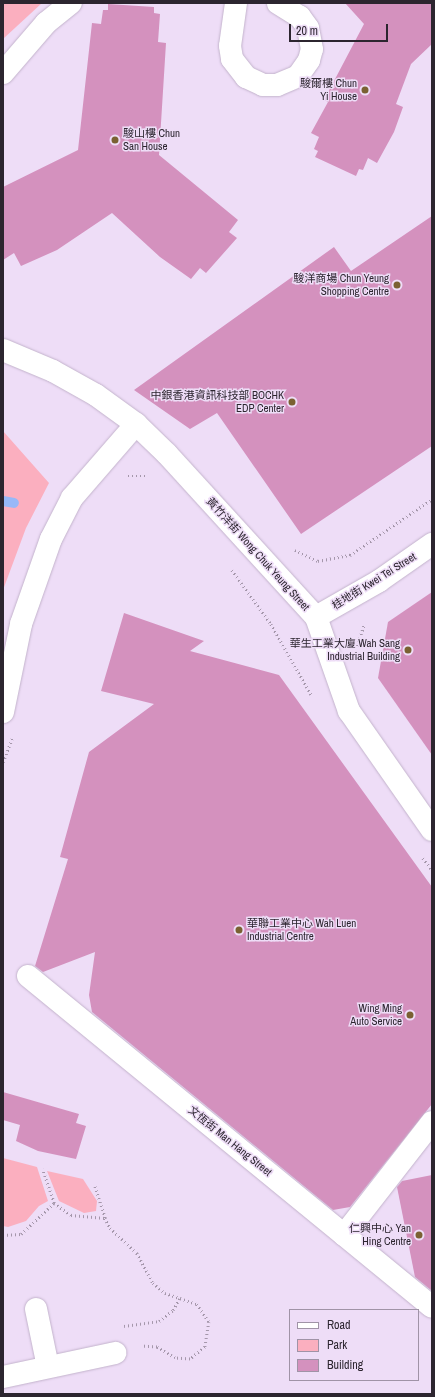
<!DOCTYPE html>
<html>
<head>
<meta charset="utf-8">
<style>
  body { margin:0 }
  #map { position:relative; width:435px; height:1397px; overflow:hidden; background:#eeddf7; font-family:"Archivo Narrow","Noto Sans TC",sans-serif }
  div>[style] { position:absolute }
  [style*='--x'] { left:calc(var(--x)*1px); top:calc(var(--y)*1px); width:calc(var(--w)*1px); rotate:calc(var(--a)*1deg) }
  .green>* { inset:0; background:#fbafbf }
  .stream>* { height:10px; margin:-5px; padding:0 5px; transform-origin:5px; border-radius:5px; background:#97b8f8 }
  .building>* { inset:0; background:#d491be }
  .path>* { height:2.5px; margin-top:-1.25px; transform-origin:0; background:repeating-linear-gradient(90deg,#a597ab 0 1px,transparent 0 4px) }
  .roads { filter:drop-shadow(0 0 1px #c3b3cc) drop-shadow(0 0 1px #c3b3cc) }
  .minor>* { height:22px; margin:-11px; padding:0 11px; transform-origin:11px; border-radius:11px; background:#fff }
  .dots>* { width:11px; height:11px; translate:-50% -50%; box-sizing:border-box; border:2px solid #eeddf7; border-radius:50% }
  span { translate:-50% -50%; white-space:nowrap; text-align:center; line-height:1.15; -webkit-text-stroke:3px #eeddf7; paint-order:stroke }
  .poi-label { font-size:11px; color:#2c252f }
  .right { translate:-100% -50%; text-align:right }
  .left { translate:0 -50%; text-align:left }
  .street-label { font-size:11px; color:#2c252f }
  .frame { position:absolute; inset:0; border:4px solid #2c252f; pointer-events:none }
  .legend { position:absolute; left:289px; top:1309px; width:130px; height:72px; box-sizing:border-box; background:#eeddf7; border:1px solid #a093a7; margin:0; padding:5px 7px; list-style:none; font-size:12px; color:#2c252f }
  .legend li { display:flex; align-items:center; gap:8px; height:20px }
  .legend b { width:20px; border:1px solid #a093a7 }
  .scale { position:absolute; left:289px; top:24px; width:99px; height:18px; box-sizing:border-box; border:2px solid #2c252f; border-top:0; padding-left:5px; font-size:12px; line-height:14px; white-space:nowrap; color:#2c252f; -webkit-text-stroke:3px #eeddf7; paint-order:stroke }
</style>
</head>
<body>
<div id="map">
  <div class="green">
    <div style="clip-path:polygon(3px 3px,42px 3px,3px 39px)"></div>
    <div style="clip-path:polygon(3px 431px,49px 483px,26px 528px,3px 590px)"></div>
    <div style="clip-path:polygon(3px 1158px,37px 1167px,48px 1201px,39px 1206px,26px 1221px,8px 1227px,3px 1226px)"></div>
    <div style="clip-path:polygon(47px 1171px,83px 1179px,97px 1201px,96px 1211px,84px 1213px,59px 1201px)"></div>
  </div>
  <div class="stream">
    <div style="--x:3;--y:501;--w:11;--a:10"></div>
  </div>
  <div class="building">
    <div style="clip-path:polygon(345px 3px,432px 3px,432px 44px,411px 64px,396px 104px,403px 107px,394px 132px,377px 163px,368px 158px,363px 170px,359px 169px,356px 176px,315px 157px,318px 151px,314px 149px,319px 137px,311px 133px,328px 102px,324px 100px,364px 24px)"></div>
    <div style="clip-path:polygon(108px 4px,154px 7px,154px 13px,160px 14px,158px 42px,166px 43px,159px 155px,238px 220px,229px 232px,237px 238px,206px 273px,200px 268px,191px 279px,160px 257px,112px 213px,57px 250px,21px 266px,14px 253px,3px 260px,3px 187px,78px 150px,92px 23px,101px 24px,103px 10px,108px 10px)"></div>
    <div style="clip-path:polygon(432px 216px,432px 446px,301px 534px,217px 413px,190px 429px,134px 390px,334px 247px,351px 271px)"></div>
    <div style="clip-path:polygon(432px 592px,432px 755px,378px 678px,388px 622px)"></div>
    <div style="clip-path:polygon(124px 613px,204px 641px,190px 651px,279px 675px,432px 887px,432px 1104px,350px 1207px,333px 1210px,92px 1012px,89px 995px,95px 952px,43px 972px,35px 966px,68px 859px,60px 857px,89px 752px,154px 704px,101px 691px)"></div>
    <div style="clip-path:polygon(3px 1092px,79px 1114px,76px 1123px,86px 1126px,76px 1159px,38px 1151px,16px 1141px,20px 1125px,3px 1120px)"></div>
    <div style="clip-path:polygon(432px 1175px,432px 1291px,415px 1277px,397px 1187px,402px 1181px)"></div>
  </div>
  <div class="path">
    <div style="--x:128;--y:476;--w:19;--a:0"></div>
    <div style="--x:295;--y:550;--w:25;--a:26"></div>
    <div style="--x:318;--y:561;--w:33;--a:-11"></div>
    <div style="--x:350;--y:555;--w:99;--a:-34.3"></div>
    <div style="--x:232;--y:570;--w:67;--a:54.2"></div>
    <div style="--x:271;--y:624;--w:83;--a:60.3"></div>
    <div style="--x:357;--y:646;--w:23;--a:-72"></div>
    <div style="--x:3;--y:762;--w:26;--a:-69"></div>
    <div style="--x:423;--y:858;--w:15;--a:53"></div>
    <div style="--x:54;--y:1203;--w:21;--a:35"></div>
    <div style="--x:71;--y:1215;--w:34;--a:5"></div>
    <div style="--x:105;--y:1218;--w:35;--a:-108"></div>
    <div style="--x:105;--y:1218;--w:11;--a:63"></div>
    <div style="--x:110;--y:1228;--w:37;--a:43"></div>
    <div style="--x:137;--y:1253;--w:34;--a:62"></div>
    <div style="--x:153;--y:1283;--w:16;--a:40"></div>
    <div style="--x:165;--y:1293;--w:34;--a:19"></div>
    <div style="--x:197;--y:1304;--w:22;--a:56"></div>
    <div style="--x:209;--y:1322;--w:25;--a:99"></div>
    <div style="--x:205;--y:1347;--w:19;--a:141"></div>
    <div style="--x:190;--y:1359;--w:15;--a:-176"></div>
    <div style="--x:175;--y:1358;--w:21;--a:-149"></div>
    <div style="--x:157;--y:1347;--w:16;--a:-176"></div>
    <div style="--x:3;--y:1235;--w:18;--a:-3"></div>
    <div style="--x:21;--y:1234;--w:45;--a:-43.2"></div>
    <div style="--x:54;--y:1203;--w:36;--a:-109"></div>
    <div style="--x:124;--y:1326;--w:35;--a:-8"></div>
    <div style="--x:159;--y:1321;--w:18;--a:-38"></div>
    <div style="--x:173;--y:1310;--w:13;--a:-61"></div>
  </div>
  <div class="roads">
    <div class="minor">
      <div style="--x:236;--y:3;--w:43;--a:97.9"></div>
      <div style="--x:230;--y:46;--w:13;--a:81"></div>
      <div style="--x:232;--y:59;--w:23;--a:52"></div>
      <div style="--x:246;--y:77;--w:19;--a:25"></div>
      <div style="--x:263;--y:85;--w:14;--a:0"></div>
      <div style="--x:277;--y:85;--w:23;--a:-23"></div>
      <div style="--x:298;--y:76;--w:19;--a:-55"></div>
      <div style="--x:309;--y:60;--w:11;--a:-75"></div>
      <div style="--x:312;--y:49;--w:21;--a:-101"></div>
      <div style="--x:308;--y:28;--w:14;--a:-126"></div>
      <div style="--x:300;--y:17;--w:26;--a:-148"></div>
      <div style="--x:3;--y:73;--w:66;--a:-49.3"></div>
      <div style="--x:46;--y:23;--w:32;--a:-39"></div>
      <div style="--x:3;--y:350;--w:54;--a:22.8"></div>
      <div style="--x:53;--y:371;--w:49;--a:29.2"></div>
      <div style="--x:96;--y:395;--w:49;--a:35.9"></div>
      <div style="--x:136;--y:424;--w:43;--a:44.1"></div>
      <div style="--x:167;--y:454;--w:221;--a:47.6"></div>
      <div style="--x:316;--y:617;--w:100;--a:70.7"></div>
      <div style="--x:349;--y:711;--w:145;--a:55.1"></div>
      <div style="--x:316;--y:617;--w:73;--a:-29.7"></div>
      <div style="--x:379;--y:581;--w:65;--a:-34.9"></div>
      <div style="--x:3;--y:712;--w:90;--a:-78.4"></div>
      <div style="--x:21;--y:624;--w:90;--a:-70.6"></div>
      <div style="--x:51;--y:539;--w:46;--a:-62.9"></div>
      <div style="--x:72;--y:498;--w:98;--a:-49.1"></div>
      <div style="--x:28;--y:976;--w:522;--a:39.33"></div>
      <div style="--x:344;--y:1235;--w:143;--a:-52.1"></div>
      <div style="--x:36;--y:1309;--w:59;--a:78.3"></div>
      <div style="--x:3;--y:1377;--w:115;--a:-12.1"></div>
    </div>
  </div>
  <div class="dots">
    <div style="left:365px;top:90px;background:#7a6132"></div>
    <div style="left:115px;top:140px;background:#7a6132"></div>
    <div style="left:397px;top:285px;background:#7a6132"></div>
    <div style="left:292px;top:402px;background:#7a6132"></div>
    <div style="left:408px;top:650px;background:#7a6132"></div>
    <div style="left:239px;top:930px;background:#7a6132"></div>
    <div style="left:410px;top:1015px;background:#7a6132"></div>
    <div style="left:419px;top:1235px;background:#7a6132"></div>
  </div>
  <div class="poi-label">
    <span class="right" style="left:357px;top:90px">駿爾樓 Chun<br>Yi House</span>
    <span class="left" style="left:123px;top:140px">駿山樓 Chun<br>San House</span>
    <span class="right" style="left:389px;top:285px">駿洋商場 Chun Yeung<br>Shopping Centre</span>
    <span class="right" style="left:284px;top:402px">中銀香港資訊科技部 BOCHK<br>EDP Center</span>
    <span class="right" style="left:400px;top:650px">華生工業大廈 Wah Sang<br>Industrial Building</span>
    <span class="left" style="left:247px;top:930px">華聯工業中心 Wah Luen<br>Industrial Centre</span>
    <span class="right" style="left:402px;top:1015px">Wing Ming<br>Auto Service</span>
    <span class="right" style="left:411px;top:1235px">仁興中心 Yan<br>Hing Centre</span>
  </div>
  <div class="street-label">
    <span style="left:258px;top:554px;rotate:48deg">黃竹洋街 Wong Chuk Yeung Street</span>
    <span style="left:374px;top:581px;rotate:-32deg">桂地街 Kwei Tei Street</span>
    <span style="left:230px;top:1141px;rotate:39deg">文恆街 Man Hang Street</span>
  </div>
  <div class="frame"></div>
  <ul class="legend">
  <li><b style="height:5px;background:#fff"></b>Road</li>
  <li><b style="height:11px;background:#fbafbf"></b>Park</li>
  <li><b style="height:11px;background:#d491be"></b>Building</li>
  </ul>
  <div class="scale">20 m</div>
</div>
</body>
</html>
